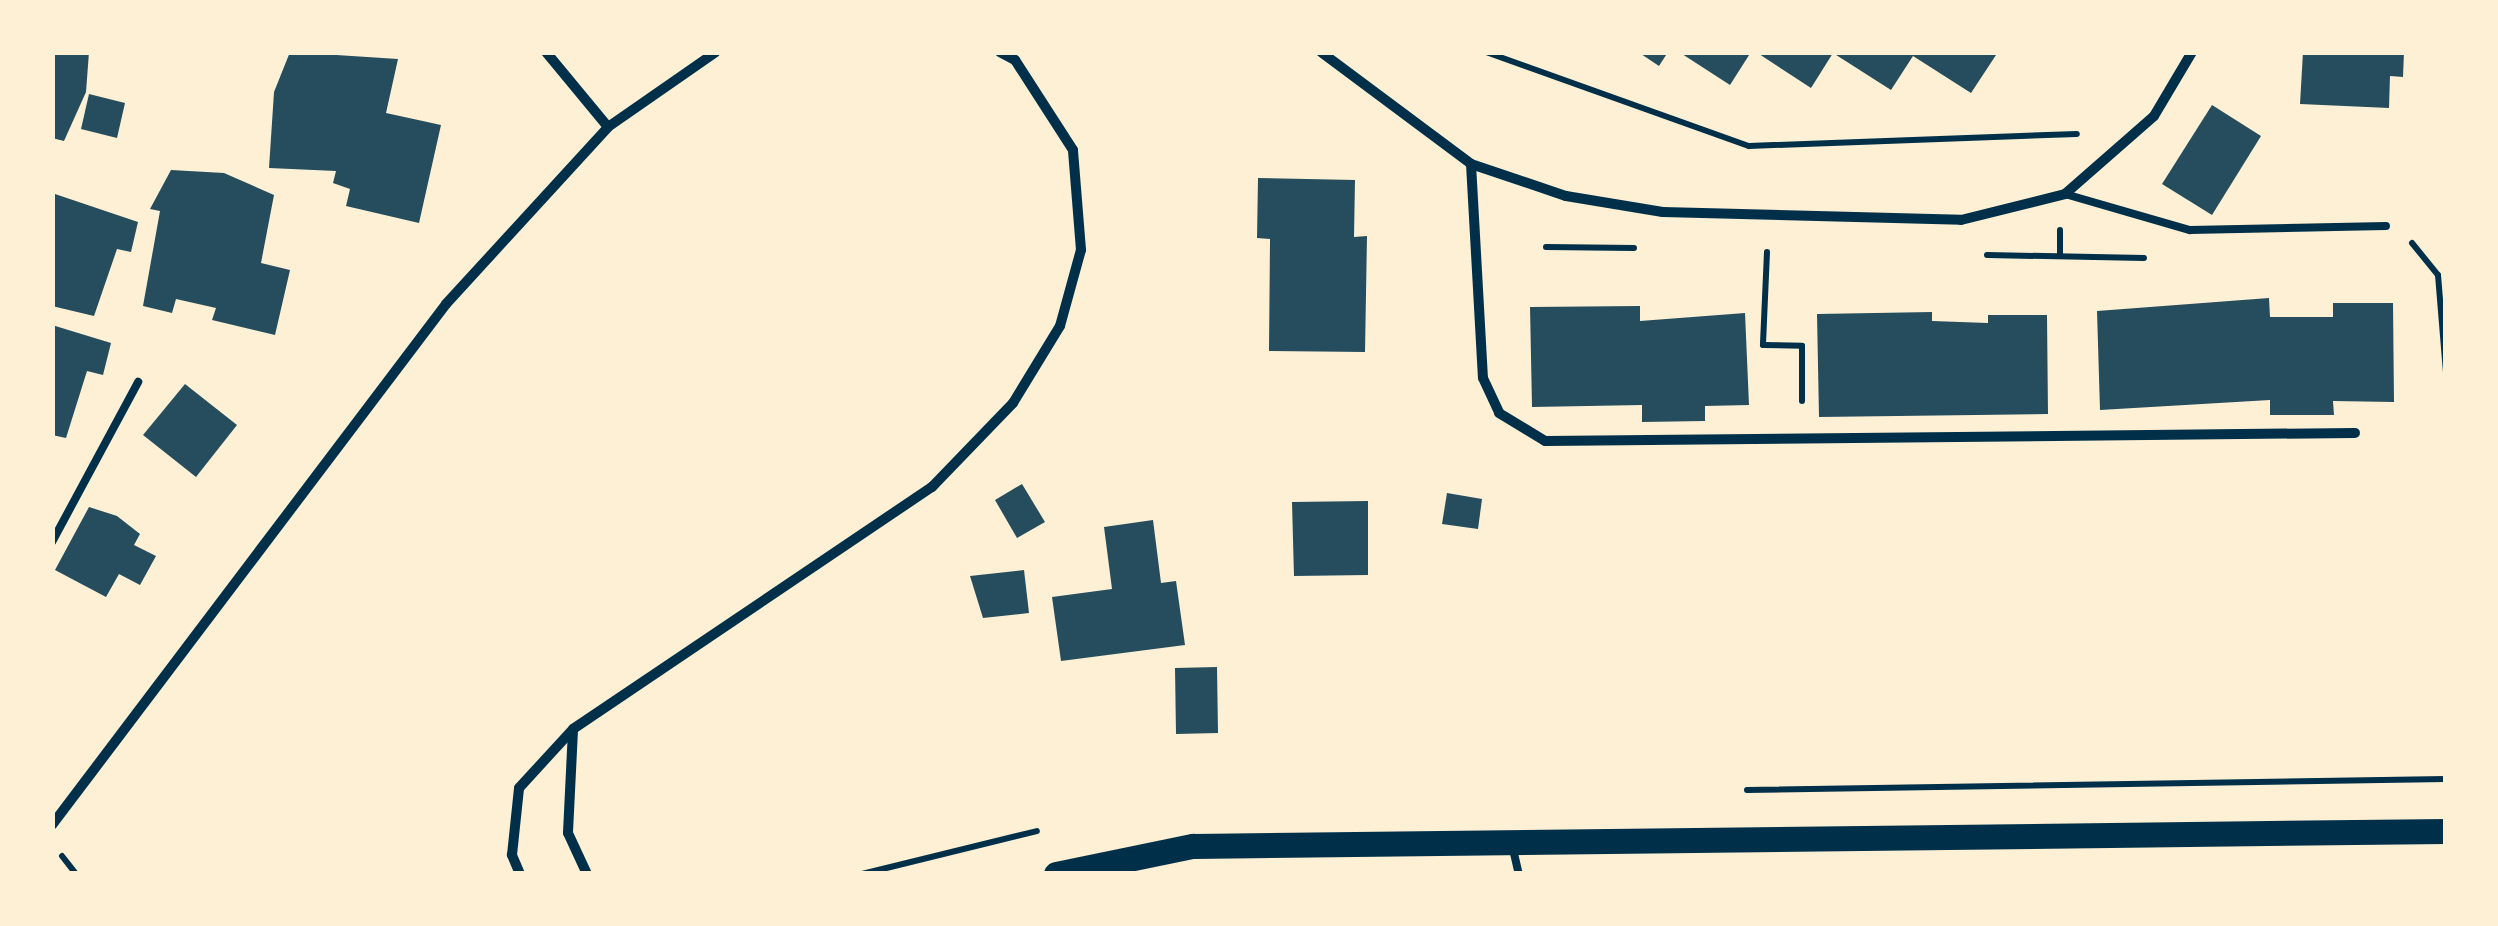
<!DOCTYPE html>
<html>
<head>
<meta charset="utf-8">
<style>
  body { margin:0 }
  #map { position:relative; width:2498px; height:926px; overflow:hidden; background:#fdf0d5; font-family:"Golos Text",sans-serif }
  div>[style] { position:absolute }
  [style*='--x'] { left:calc(var(--x)*1px); top:calc(var(--y)*1px); width:calc(var(--w)*1px); rotate:calc(var(--a)*1deg) }
  .building>* { inset:0; background:#264d5e }
  .path>* { height:6px; margin:-3px; padding:0 3px; transform-origin:3px; border-radius:3px; background:#003049 }
  .service>* { height:8px; margin:-4px; padding:0 4px; transform-origin:4px; border-radius:4px; background:#003049 }
  .minor>* { height:10px; margin:-5px; padding:0 5px; transform-origin:5px; border-radius:5px; background:#003049 }
  .primary>* { height:25px; margin:-12.5px; padding:0 12.5px; transform-origin:12.5px; border-radius:12.5px; background:#003049 }
  span { translate:-50% -50%; white-space:nowrap; text-align:center; line-height:1.15; -webkit-text-stroke:8px #fdf0d5; paint-order:stroke }
  .frame { position:absolute; inset:0; border:55px solid #fdf0d5; pointer-events:none }
</style>
</head>
<body>
<div id="map">
  <div class="building">
    <div style="clip-path:polygon(52px 52px,89px 52px,86px 92px,64px 141px,52px 138px)"></div>
    <div style="clip-path:polygon(290px 52px,398px 59px,386px 113px,441px 125px,419px 223px,346px 206px,350px 189px,333px 183px,336px 171px,269px 168px,274px 92px)"></div>
    <div style="clip-path:polygon(1638px 52px,1668px 52px,1659px 66px)"></div>
    <div style="clip-path:polygon(1679px 52px,1751px 52px,1730px 85px)"></div>
    <div style="clip-path:polygon(1756px 52px,1998px 52px,1971px 93px,1913px 56px,1891px 90px,1833px 53px,1811px 88px)"></div>
    <div style="clip-path:polygon(2303px 52px,2404px 52px,2403px 77px,2390px 76px,2389px 108px,2300px 104px)"></div>
    <div style="clip-path:polygon(89px 94px,125px 103px,117px 138px,81px 129px)"></div>
    <div style="clip-path:polygon(2212px 105px,2261px 136px,2212px 215px,2162px 184px)"></div>
    <div style="clip-path:polygon(171px 170px,224px 173px,274px 195px,261px 263px,290px 270px,275px 335px,212px 320px,216px 308px,176px 299px,172px 313px,143px 306px,160px 211px,150px 209px)"></div>
    <div style="clip-path:polygon(1258px 178px,1355px 180px,1354px 237px,1367px 236px,1365px 352px,1269px 351px,1270px 239px,1257px 238px)"></div>
    <div style="clip-path:polygon(52px 193px,138px 222px,131px 252px,117px 249px,94px 316px,52px 306px)"></div>
    <div style="clip-path:polygon(2269px 298px,2270px 317px,2333px 317px,2333px 303px,2393px 303px,2394px 402px,2333px 401px,2334px 415px,2270px 415px,2270px 400px,2100px 410px,2097px 311px)"></div>
    <div style="clip-path:polygon(1640px 306px,1640px 321px,1745px 313px,1749px 405px,1705px 406px,1705px 421px,1642px 422px,1642px 405px,1532px 407px,1530px 307px)"></div>
    <div style="clip-path:polygon(1932px 312px,1932px 321px,1988px 323px,1988px 315px,2047px 315px,2048px 414px,1819px 417px,1817px 314px)"></div>
    <div style="clip-path:polygon(52px 325px,111px 343px,103px 375px,87px 371px,66px 438px,52px 435px)"></div>
    <div style="clip-path:polygon(185px 384px,237px 425px,196px 477px,143px 435px)"></div>
    <div style="clip-path:polygon(1022px 484px,1045px 522px,1017px 538px,995px 500px)"></div>
    <div style="clip-path:polygon(1447px 493px,1482px 499px,1478px 529px,1442px 524px)"></div>
    <div style="clip-path:polygon(1368px 501px,1368px 575px,1294px 576px,1292px 502px)"></div>
    <div style="clip-path:polygon(89px 507px,117px 516px,140px 534px,134px 545px,156px 556px,140px 585px,119px 574px,106px 597px,55px 570px)"></div>
    <div style="clip-path:polygon(1153px 520px,1161px 583px,1176px 581px,1185px 645px,1061px 661px,1052px 597px,1112px 589px,1104px 527px)"></div>
    <div style="clip-path:polygon(1024px 570px,1029px 613px,983px 618px,970px 576px)"></div>
    <div style="clip-path:polygon(1217px 667px,1218px 733px,1176px 734px,1175px 668px)"></div>
  </div>
  <div class="path">
    <div style="--x:1486;--y:52;--w:279;--a:19.7"></div>
    <div style="--x:1749;--y:146;--w:328;--a:-2.1"></div>
    <div style="--x:2412;--y:243;--w:41;--a:50.9"></div>
    <div style="--x:2438;--y:275;--w:97;--a:85.3"></div>
    <div style="--x:1546;--y:247;--w:88;--a:0.7"></div>
    <div style="--x:1767;--y:252;--w:93;--a:92.5"></div>
    <div style="--x:1763;--y:345;--w:39;--a:1"></div>
    <div style="--x:1802;--y:346;--w:55;--a:90"></div>
    <div style="--x:1987;--y:255;--w:157;--a:1.1"></div>
    <div style="--x:2060;--y:256;--w:26;--a:-90"></div>
    <div style="--x:1747;--y:790;--w:699;--a:-0.9"></div>
    <div style="--x:62;--y:856;--w:23;--a:52"></div>
    <div style="--x:862;--y:874;--w:180;--a:-13.8"></div>
  </div>
  <div class="service">
    <div style="--x:2065;--y:194;--w:130;--a:16.1"></div>
    <div style="--x:2190;--y:230;--w:196;--a:-1.2"></div>
    <div style="--x:52;--y:542;--w:182;--a:-61.7"></div>
    <div style="--x:1513;--y:849;--w:26;--a:77"></div>
  </div>
  <div class="minor">
    <div style="--x:546;--y:52;--w:97;--a:50.4"></div>
    <div style="--x:1321;--y:52;--w:187;--a:36.7"></div>
    <div style="--x:1471;--y:164;--w:100;--a:18.6"></div>
    <div style="--x:1566;--y:196;--w:98;--a:9.4"></div>
    <div style="--x:1663;--y:212;--w:298;--a:1.5"></div>
    <div style="--x:1961;--y:220;--w:107;--a:-14"></div>
    <div style="--x:2065;--y:194;--w:118;--a:-41.2"></div>
    <div style="--x:2154;--y:116;--w:74;--a:-59.3"></div>
    <div style="--x:1471;--y:164;--w:214;--a:86.8"></div>
    <div style="--x:1483;--y:378;--w:38;--a:65"></div>
    <div style="--x:1499;--y:413;--w:54;--a:31.3"></div>
    <div style="--x:1545;--y:441;--w:810;--a:-0.57"></div>
    <div style="--x:573;--y:730;--w:103;--a:92.8"></div>
    <div style="--x:568;--y:833;--w:45;--a:65.1"></div>
    <div style="--x:52;--y:825;--w:653;--a:-52.9"></div>
    <div style="--x:446;--y:304;--w:240;--a:-47.5"></div>
    <div style="--x:608;--y:127;--w:131;--a:-34.8"></div>
    <div style="--x:520;--y:874;--w:21;--a:-113"></div>
    <div style="--x:512;--y:855;--w:67;--a:-84"></div>
    <div style="--x:519;--y:788;--w:80;--a:-47.5"></div>
    <div style="--x:573;--y:729;--w:433;--a:-34"></div>
    <div style="--x:932;--y:487;--w:117;--a:-46"></div>
    <div style="--x:1013;--y:403;--w:90;--a:-58.6"></div>
    <div style="--x:1060;--y:326;--w:79;--a:-74.6"></div>
    <div style="--x:1081;--y:250;--w:100;--a:-94.6"></div>
    <div style="--x:1073;--y:150;--w:107;--a:-122.8"></div>
    <div style="--x:1015;--y:60;--w:17;--a:-152"></div>
  </div>
  <div class="primary">
    <div style="--x:1056;--y:874;--w:140;--a:-11.6"></div>
    <div style="--x:1193;--y:846;--w:1253;--a:-0.69"></div>
  </div>
  <div class="frame"></div>
</div>
</body>
</html>
